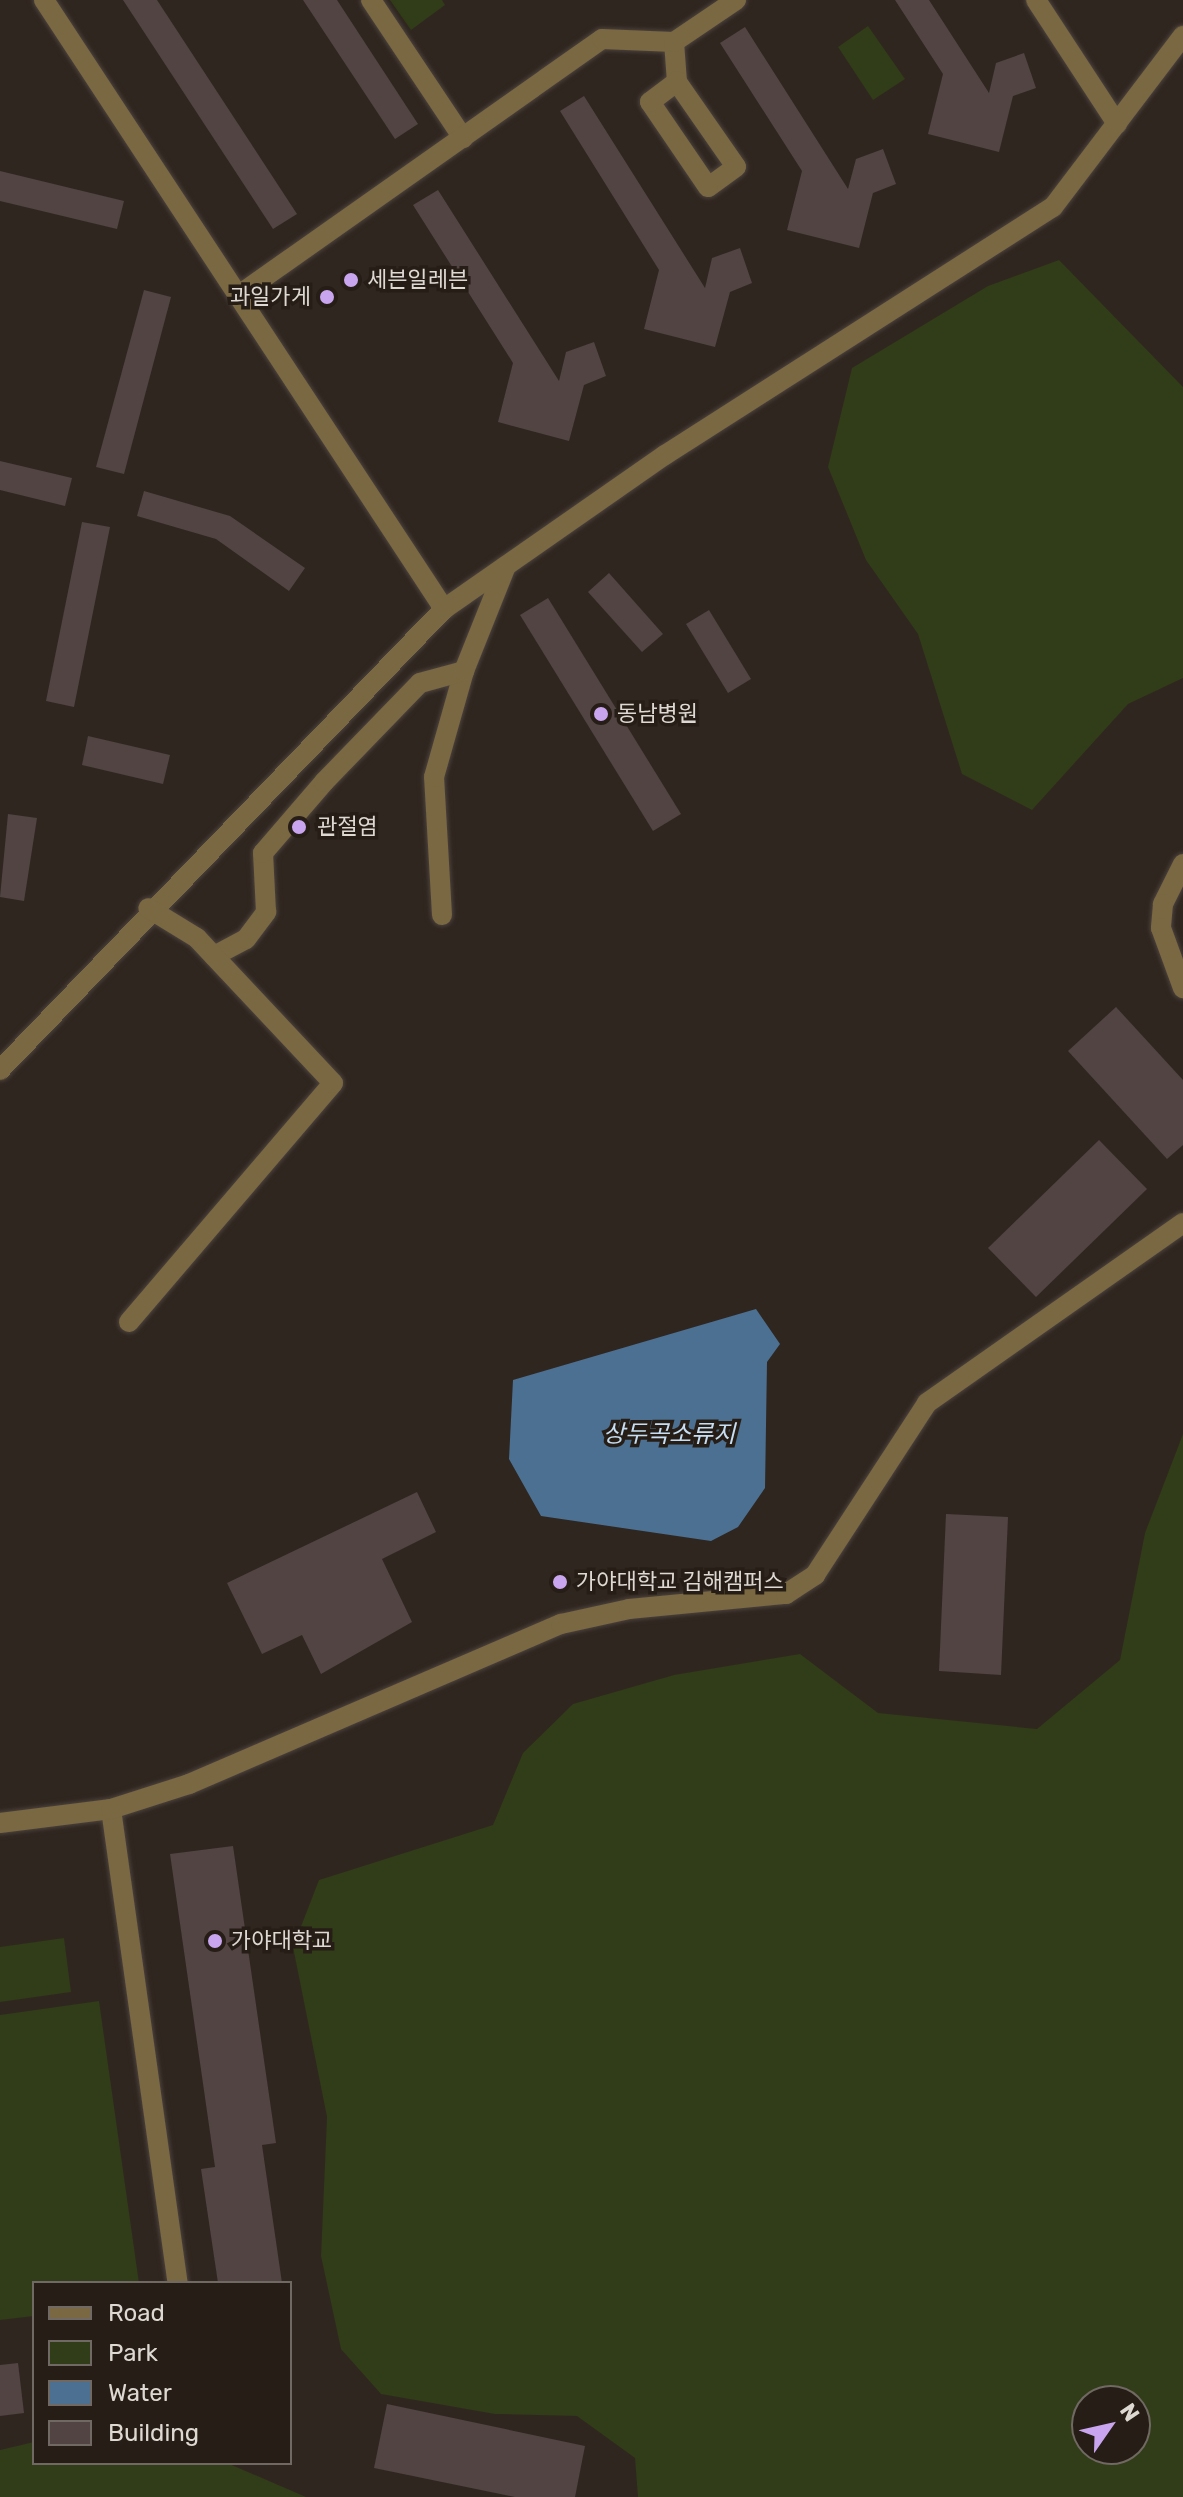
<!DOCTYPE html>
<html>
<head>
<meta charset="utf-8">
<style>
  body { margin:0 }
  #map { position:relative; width:1183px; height:2497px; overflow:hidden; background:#302620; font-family:Rubik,"Noto Sans KR",sans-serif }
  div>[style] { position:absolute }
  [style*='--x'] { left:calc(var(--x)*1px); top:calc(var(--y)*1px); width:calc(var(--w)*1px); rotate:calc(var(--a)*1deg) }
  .green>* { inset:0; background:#313c18 }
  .water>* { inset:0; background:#4b7092 }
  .building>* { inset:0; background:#514442 }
  .roads { filter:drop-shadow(0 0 2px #4c423d) drop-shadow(0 0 2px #4c423d) }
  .minor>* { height:20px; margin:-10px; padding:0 10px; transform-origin:10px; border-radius:10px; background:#796842 }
  .dots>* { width:22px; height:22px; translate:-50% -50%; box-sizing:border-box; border:4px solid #261d16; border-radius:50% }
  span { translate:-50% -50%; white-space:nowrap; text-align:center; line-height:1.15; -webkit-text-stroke:7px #261d16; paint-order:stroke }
  .poi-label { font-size:22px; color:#ded8d3 }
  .left { translate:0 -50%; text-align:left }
  .right { translate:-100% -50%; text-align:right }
  .water-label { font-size:24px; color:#c6def4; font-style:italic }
  .legend { position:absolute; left:32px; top:2281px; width:260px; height:184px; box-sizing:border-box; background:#261d16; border:2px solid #706862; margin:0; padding:10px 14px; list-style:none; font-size:24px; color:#ded8d3 }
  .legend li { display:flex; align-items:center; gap:16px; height:40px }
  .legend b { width:40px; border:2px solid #706862 }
  .north { position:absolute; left:1071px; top:2385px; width:80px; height:80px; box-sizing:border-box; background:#261d16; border:2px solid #706862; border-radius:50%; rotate:56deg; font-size:22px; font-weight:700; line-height:32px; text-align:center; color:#ded8d3 }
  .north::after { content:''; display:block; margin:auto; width:28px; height:36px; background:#c8a5ee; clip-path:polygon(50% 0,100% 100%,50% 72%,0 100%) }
</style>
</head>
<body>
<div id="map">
  <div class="green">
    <div style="clip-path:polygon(390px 0,442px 0,445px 5px,411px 30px)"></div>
    <div style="clip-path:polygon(868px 26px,905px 79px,873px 100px,838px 47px)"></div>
    <div style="clip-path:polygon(1059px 260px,1183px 387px,1183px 678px,1128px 704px,1032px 810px,962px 774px,918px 634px,866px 560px,828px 467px,852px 368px,988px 286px)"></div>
    <div style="clip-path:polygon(evenodd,1183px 1434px,1183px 2497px,638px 2497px,635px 2458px,577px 2416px,495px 2414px,381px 2394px,341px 2349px,321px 2256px,327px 2117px,293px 1947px,319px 1880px,493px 1825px,523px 1753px,573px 1704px,674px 1675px,800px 1654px,878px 1713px,1037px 1729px,1120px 1660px,1145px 1533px,1183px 1434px,1087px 2401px,1135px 2401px,1135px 2449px,1087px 2449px,1087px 2401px)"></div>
    <div style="clip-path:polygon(64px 1938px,71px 1992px,0 2002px,0 1947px)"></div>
    <div style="clip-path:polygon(99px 2001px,139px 2283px,34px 2283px,34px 2316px,0 2320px,0 2015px)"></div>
    <div style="clip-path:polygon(34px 2442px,34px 2463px,227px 2463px,306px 2497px,0 2497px,0 2450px)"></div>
  </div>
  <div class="water">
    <div style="clip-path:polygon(756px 1309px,780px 1344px,767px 1362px,765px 1488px,738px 1527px,711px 1541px,541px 1516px,509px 1459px,513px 1380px)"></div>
  </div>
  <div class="building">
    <div style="clip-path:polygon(123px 0,157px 0,297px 214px,273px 229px)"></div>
    <div style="clip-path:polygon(303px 0,337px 0,418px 124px,395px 139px)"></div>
    <div style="clip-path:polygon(895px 0,929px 0,989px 93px,996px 63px,1024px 53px,1036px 88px,1013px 96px,999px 152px,928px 134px,943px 74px)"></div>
    <div style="clip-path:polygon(745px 27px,848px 189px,856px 159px,883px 149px,896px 184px,873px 193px,859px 248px,787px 230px,802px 171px,720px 43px)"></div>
    <div style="clip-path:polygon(584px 96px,705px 288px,712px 258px,740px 248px,752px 283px,730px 292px,715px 347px,644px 329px,659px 270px,560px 111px)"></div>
    <div style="clip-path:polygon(0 171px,124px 201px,117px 229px,0 201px)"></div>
    <div style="clip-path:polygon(438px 190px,559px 381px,566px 352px,594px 342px,606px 376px,584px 385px,569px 441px,498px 422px,513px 363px,413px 205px)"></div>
    <div style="clip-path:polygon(144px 290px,171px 297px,124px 474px,96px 467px)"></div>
    <div style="clip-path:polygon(0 461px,72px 478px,65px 506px,0 490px)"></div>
    <div style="clip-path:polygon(144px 491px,230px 516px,305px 568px,289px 591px,216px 539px,137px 516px)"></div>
    <div style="clip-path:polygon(82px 522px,110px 527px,74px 707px,46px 701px)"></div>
    <div style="clip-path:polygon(609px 573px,663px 634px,642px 652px,588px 592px)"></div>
    <div style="clip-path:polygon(548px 598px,681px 814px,653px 831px,520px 615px)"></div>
    <div style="clip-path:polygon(709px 610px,751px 679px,728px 693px,686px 624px)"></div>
    <div style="clip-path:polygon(88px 736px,170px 755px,163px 784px,82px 765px)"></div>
    <div style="clip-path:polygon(8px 814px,37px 818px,24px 901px,0 897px)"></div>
    <div style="clip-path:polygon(1116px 1007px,1183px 1080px,1183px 1145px,1167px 1159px,1068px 1051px)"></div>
    <div style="clip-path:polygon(1099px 1140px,1147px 1189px,1036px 1297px,988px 1248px)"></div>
    <div style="clip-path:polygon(417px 1492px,436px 1532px,382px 1559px,412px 1622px,321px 1674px,302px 1635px,262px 1654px,227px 1583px)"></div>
    <div style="clip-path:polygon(946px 1514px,1008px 1517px,1001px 1675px,939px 1671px)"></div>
    <div style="clip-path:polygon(233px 1846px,276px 2143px,262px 2145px,282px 2283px,218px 2283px,201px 2169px,215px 2167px,170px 1854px)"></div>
    <div style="clip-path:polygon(18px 2363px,24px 2413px,0 2416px,0 2365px)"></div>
    <div style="clip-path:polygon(387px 2404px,585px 2446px,575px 2497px,515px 2497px,374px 2468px)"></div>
  </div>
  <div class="roads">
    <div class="minor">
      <div style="--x:44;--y:0;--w:729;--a:56.7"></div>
      <div style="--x:371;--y:0;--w:166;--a:56.3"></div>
      <div style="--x:1036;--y:0;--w:148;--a:56.8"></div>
      <div style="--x:674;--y:42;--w:40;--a:85.7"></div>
      <div style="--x:677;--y:82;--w:103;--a:55.2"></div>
      <div style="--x:736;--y:167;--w:34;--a:144"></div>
      <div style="--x:708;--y:187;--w:103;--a:-124.3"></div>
      <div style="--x:650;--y:102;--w:34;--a:-37"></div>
      <div style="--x:239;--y:295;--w:444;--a:-35.2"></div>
      <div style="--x:602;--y:39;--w:72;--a:2.4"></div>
      <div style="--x:674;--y:42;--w:75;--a:-34.1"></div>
      <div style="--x:1183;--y:864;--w:45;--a:116.6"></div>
      <div style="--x:1163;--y:904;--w:24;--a:95"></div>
      <div style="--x:1161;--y:928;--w:64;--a:69.9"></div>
      <div style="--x:442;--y:915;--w:138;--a:-93.3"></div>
      <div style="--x:434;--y:777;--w:110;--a:-74.2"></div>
      <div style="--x:214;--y:956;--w:36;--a:-28"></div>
      <div style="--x:246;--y:939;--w:34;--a:-53"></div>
      <div style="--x:266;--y:912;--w:59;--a:-92.9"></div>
      <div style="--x:263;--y:853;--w:94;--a:-49.3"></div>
      <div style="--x:324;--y:782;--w:138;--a:-45.9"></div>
      <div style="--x:420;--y:683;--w:46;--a:-15.3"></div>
      <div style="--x:464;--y:671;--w:113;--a:-68.2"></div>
      <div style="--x:0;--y:1070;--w:640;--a:-46.08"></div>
      <div style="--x:444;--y:609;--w:269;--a:-34.9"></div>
      <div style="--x:665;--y:455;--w:460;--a:-32.6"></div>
      <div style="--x:1053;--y:207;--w:215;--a:-52.8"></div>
      <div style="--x:129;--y:1322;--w:314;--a:-49.5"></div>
      <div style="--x:333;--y:1083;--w:199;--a:-133.2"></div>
      <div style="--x:197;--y:938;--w:57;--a:-148.5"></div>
      <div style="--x:111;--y:1809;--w:479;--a:82"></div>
      <div style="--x:0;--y:1823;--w:112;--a:-7.2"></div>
      <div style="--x:111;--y:1809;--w:82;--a:-17.8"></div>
      <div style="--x:189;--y:1784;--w:405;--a:-23.3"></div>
      <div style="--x:561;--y:1624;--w:70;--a:-12.4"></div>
      <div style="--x:629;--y:1609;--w:158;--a:-5.5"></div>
      <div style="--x:786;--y:1594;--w:35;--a:-33"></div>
      <div style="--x:815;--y:1575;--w:205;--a:-56.9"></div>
      <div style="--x:927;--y:1403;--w:313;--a:-35.1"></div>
    </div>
  </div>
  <div class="dots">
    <div style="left:351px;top:280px;background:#c8a5ee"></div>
    <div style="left:327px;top:297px;background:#c8a5ee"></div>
    <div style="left:601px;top:714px;background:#c8a5ee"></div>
    <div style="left:299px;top:827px;background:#c8a5ee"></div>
    <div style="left:560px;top:1582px;background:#c8a5ee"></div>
    <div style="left:215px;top:1941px;background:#c8a5ee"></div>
  </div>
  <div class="poi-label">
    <span class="left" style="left:367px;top:280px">세븐일레븐</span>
    <span class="right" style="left:311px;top:297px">과일가게</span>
    <span class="left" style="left:617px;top:714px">동남병원</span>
    <span class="left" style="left:317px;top:827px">관절염</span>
    <span class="left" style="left:576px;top:1582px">가야대학교 김해캠퍼스</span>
    <span class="left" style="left:231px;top:1941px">가야대학교</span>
  </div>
  <div class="water-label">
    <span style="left:669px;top:1435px">상두곡소류지</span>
  </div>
  <ul class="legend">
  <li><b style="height:10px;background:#796842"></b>Road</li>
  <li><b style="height:22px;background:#313c18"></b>Park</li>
  <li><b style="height:22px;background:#4b7092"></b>Water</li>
  <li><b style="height:22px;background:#514442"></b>Building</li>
  </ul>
  <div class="north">N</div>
</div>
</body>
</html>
